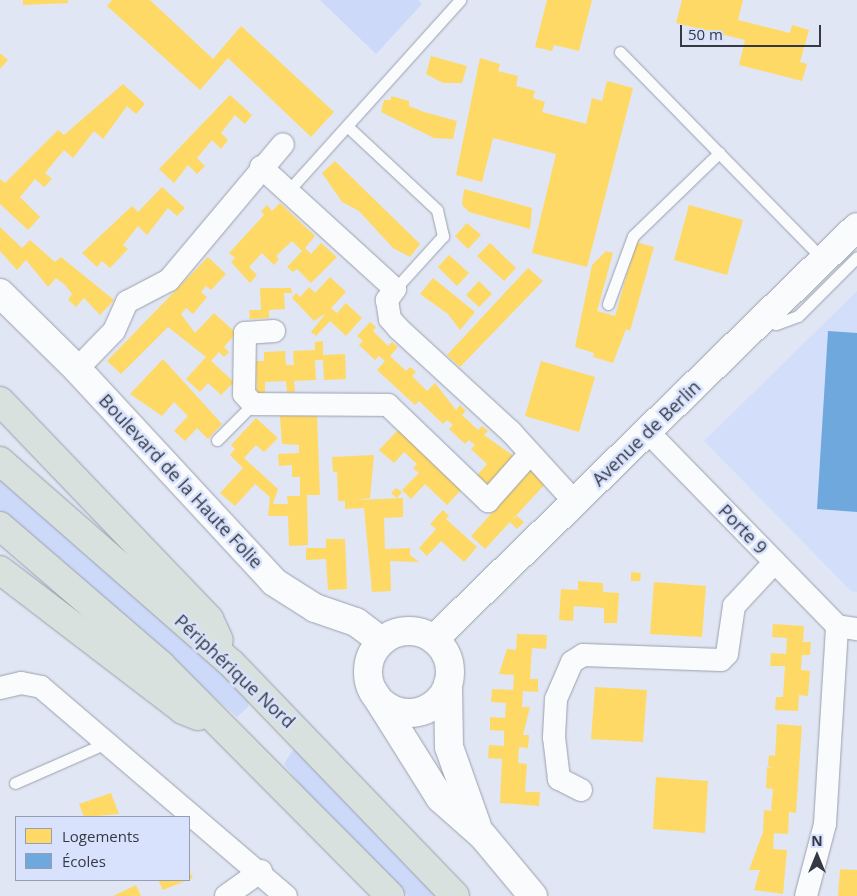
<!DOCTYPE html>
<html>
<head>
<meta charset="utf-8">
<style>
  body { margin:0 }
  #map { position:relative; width:857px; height:896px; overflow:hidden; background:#e0e6f4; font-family:"Open Sans",sans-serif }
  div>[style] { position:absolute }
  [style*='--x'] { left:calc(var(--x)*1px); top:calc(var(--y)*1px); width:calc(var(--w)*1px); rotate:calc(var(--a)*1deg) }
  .built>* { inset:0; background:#d3defa }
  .green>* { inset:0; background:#cdd9f9 }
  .homes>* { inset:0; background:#ffd966 }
  .schools>* { inset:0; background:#6fa8dc }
  .roads { filter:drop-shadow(0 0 1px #9ba0ab) drop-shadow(0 0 1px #9ba0ab) }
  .service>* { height:11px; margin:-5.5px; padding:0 5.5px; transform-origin:5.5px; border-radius:5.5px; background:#fafbfd }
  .minor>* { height:22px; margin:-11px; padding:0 11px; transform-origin:11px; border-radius:11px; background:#fafbfd }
  .tertiary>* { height:28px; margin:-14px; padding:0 14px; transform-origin:14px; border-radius:14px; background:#fafbfd }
  .tertiary>.ring { margin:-14px; padding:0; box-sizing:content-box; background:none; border:28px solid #fafbfd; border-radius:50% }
  .trunk>* { height:28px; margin:-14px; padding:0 14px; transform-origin:14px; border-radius:14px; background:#d8e1dd }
  span { translate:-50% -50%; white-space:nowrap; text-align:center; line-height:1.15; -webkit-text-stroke:5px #d8e2fc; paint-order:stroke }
  .street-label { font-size:18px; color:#343945 }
  .legend { position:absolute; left:15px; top:816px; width:175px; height:65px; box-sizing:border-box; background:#d8e2fc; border:1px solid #969eb3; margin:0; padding:6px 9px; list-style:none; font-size:15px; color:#343945 }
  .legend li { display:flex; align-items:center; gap:10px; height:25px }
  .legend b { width:25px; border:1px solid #969eb3 }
  .north { position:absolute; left:792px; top:831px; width:50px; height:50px; -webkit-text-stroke:4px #d8e2fc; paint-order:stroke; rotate:0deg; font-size:14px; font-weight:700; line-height:20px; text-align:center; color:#343945 }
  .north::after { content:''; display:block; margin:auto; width:18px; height:22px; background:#343945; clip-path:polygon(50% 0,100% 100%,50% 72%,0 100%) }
  .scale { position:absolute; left:680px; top:25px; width:141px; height:22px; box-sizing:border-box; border:2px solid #343945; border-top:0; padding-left:6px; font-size:15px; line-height:18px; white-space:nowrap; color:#343945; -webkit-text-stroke:4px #d8e2fc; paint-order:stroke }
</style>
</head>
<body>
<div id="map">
  <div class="built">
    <div style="clip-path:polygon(857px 291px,857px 592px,851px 591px,704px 441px)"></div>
  </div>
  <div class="green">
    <div style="clip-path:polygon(320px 0,418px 0,422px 4px,376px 54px)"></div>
    <div style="clip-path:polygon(0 479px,210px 660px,249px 701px,248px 707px,237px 717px,0 512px)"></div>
    <div style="clip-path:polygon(301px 749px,442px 896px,408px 896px,307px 793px,284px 764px,292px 751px)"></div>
  </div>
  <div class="homes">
    <div style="clip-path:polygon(23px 0,68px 0,68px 3px,23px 5px)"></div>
    <div style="clip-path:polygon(112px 0,150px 0,213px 59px,241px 26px,334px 112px,311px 137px,228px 58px,200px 90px,107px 6px)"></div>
    <div style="clip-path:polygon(547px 0,592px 0,579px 51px,554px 45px,552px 51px,535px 47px)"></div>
    <div style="clip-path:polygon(682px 0,743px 0,738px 20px,790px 33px,792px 25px,809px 30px,800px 62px,807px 64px,802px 81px,739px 65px,745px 40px,676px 23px)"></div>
    <div style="clip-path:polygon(0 53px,8px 60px,0 69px)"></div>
    <div style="clip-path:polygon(431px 56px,467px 66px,462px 83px,443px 83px,426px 74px)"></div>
    <div style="clip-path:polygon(480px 58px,500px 64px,498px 71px,518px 76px,516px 86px,535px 91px,533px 98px,545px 102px,542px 112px,586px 124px,592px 98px,602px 101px,607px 81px,633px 88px,587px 267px,532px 253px,556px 154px,493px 138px,482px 182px,456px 175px)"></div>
    <div style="clip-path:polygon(123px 84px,145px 104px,136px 114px,127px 106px,103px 139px,94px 131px,73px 158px,64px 150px,45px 173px,52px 179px,44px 187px,35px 179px,20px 197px,40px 217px,28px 230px,0 204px,0 179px,5px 183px,58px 130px,64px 135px)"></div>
    <div style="clip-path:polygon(230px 95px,252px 115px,245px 124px,235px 115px,221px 133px,228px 140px,221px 149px,212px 140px,197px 158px,205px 166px,197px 174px,188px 165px,174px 183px,159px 169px)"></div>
    <div style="clip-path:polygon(391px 96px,409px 101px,409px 106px,424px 112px,457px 121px,453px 139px,434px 138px,381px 112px,384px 100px,391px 100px)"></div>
    <div style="clip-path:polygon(335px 161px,420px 244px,410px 257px,393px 248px,359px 211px,342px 202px,322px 173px)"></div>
    <div style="clip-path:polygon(162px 187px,185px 208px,177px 216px,168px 208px,147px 235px,138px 226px,123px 245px,128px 249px,110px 268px,102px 261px,97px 267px,82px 253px,132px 206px,138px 212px)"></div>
    <div style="clip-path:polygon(464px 189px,532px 208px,530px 229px,469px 212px,462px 205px)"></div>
    <div style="clip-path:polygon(280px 203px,315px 236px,305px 248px,311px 254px,321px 243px,337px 257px,311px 283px,297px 269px,293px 272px,287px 267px,302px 251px,292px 241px,276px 256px,279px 259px,274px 265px,262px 253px,249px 267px,257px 275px,250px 283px,231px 262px,235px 258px,229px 253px,264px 215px,261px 211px,267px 205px,272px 211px)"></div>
    <div style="clip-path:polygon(689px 205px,743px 220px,727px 275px,674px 260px)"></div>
    <div style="clip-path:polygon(467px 223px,481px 235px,468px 249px,455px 236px)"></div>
    <div style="clip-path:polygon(0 227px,22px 248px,30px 240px,55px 262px,61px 257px,114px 300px,100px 315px,84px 298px,76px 307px,68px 300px,72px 294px,65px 285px,56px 278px,48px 287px,26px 260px,17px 270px,0 251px)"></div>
    <div style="clip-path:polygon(636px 242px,654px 247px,630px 331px,626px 329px,613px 363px,593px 357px,594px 353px,575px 347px,592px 265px,606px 251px,613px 253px,597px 311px,615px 316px)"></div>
    <div style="clip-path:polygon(490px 243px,516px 268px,504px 281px,477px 256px)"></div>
    <div style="clip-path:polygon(449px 255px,469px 273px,457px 286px,438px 267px)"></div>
    <div style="clip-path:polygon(208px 257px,226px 274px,211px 290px,206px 286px,201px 292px,207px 297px,193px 314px,186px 308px,181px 314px,195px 333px,214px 313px,236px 333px,224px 347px,229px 352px,224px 357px,219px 352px,211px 361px,234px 382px,221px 395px,208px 383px,200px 392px,186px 379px,206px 357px,168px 327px,121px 374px,107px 361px)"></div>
    <div style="clip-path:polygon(528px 268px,543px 281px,460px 367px,447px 355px)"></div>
    <div style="clip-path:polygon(330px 277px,346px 292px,331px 308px,337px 313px,346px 303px,362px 318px,346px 336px,330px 321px,316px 336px,311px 332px,326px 313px,314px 321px,292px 298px,296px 293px,300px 297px,309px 287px,315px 293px)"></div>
    <div style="clip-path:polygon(433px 278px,475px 312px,460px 330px,448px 314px,420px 294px)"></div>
    <div style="clip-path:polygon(479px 281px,492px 294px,479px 307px,466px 295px)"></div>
    <div style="clip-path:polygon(260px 288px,291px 288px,292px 293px,284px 293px,285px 309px,269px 310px,269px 318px,250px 319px,249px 310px,261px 310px)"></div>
    <div style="clip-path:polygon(370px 322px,376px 327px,373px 331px,388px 346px,392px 342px,398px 347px,390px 356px,406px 371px,410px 367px,416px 372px,412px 376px,427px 391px,435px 383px,456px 410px,460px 405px,466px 411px,462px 415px,478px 430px,482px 426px,488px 431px,484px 435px,515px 457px,483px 492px,472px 481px,487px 464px,471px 449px,475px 445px,469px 440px,465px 444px,449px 429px,453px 425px,447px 420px,443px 424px,419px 401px,415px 405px,377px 370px,385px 361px,379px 356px,375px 360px,359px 345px,363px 341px,357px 336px)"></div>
    <div style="clip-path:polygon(323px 341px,323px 355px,345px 354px,346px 379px,324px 380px,323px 360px,315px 360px,316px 380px,294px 381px,295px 392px,287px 392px,286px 381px,265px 382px,265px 393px,257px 394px,256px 361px,264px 361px,264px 352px,285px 351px,286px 365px,294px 365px,293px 351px,315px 350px,315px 342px)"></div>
    <div style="clip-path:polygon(163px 359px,222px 424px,208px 439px,197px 428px,185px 441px,174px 431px,188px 416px,174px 402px,162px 416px,130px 394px)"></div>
    <div style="clip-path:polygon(541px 361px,595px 377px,579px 432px,525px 416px)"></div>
    <div style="clip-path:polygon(317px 415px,320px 495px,307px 495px,308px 545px,289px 546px,288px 516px,268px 516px,270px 497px,255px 484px,235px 506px,220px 493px,243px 468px,230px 455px,235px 449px,231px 445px,256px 418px,278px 438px,264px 452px,256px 445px,244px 458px,278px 489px,273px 504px,288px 504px,287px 496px,300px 496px,300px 477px,292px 477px,292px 465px,279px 466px,278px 454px,299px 453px,299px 445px,282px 444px,280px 416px)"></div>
    <div style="clip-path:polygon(400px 428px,461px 490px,447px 505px,425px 484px,411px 499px,402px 490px,419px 473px,413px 468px,417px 464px,404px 452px,394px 463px,379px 450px)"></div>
    <div style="clip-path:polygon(374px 455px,370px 498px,357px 500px,403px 498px,403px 517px,384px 518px,385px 549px,410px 548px,410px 555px,419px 562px,390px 561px,391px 591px,372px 592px,364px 508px,345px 509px,345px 501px,338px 501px,337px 472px,333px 472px,332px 457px)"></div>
    <div style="clip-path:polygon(531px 470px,546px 483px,512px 520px,517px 516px,524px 522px,517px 529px,510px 522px,485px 549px,471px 536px)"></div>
    <div style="clip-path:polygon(396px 488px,402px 492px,397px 498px,391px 493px)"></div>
    <div style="clip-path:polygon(443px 510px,449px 516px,446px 519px,477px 547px,464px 562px,441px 541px,427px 556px,419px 548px,436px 529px,430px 524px)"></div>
    <div style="clip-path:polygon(326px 539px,345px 539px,347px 589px,328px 590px,326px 559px,306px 560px,306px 548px,326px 548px)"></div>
    <div style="clip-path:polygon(631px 572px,641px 573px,640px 581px,631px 581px)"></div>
    <div style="clip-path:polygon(578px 581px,603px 583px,603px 592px,619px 593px,617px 623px,604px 623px,604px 608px,574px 606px,573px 621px,559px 620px,561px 589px,578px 590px)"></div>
    <div style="clip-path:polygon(654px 582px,706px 586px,702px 637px,650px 634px)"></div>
    <div style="clip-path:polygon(773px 624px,804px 626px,803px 642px,811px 642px,810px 655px,802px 655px,801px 670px,810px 671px,808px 696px,799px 695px,798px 711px,775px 710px,776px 697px,783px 697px,785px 666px,770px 666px,771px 653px,786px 654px,787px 638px,772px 637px)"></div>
    <div style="clip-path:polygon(517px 634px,547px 635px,546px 649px,532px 648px,530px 679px,538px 679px,538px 692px,523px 691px,522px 707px,530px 707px,523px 735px,529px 735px,528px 748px,519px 747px,518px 763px,527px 764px,525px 792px,540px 792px,539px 806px,500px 803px,502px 759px,488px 758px,489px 745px,504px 746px,504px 731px,490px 730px,490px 717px,505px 718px,506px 703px,491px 702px,492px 689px,513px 690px,514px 675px,499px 674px,507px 649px,516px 650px)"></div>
    <div style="clip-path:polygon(595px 687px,647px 690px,643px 742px,591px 739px)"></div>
    <div style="clip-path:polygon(777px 724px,802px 726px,796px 813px,789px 812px,788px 834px,774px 833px,773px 849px,787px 850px,783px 894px,754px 890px,760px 870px,749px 870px,763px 832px,764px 810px,771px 811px,773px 789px,766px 788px,767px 767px,774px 768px,768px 766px,769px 755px,775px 756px)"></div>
    <div style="clip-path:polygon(656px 777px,708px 781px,705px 833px,653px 829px)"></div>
    <div style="clip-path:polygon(111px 793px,119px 814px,84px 817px,79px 804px)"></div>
    <div style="clip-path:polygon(840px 869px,857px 870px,857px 896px,838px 896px)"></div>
    <div style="clip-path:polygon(189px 870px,193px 878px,163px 890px,158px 880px,189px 880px)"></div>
    <div style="clip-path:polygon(136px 885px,141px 896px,113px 896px)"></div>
  </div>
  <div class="schools">
    <div style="clip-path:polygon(828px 331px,857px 333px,857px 512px,817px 509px)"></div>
  </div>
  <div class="roads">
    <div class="service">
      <div style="--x:620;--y:52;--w:291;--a:45.6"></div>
      <div style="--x:347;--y:126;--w:123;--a:43"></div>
      <div style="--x:437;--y:210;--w:27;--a:77"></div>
      <div style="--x:443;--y:236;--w:72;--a:132.2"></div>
      <div style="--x:289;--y:190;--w:256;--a:-48"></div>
      <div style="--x:608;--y:304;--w:72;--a:-69.8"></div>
      <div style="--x:633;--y:236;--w:120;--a:-44"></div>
      <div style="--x:764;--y:321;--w:12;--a:14"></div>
      <div style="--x:776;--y:324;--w:23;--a:-20"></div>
      <div style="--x:798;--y:316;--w:83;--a:-45"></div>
      <div style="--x:217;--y:440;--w:51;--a:-45"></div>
      <div style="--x:15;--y:783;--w:97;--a:-23.7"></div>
    </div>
    <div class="minor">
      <div style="--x:261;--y:167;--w:181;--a:42.3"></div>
      <div style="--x:395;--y:289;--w:14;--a:126"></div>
      <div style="--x:387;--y:300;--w:19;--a:81"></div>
      <div style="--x:390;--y:319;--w:13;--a:48"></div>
      <div style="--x:399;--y:329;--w:152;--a:42.6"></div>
      <div style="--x:511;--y:432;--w:93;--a:47.6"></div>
      <div style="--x:274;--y:331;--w:29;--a:176"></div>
      <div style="--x:245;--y:333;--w:61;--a:90.9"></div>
      <div style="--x:244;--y:394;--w:13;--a:48"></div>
      <div style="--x:253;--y:404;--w:135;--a:0.4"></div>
      <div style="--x:388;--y:405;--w:139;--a:43.8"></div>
      <div style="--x:488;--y:501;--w:60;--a:-48.4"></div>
      <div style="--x:77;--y:369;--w:53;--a:-45.8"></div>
      <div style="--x:114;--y:331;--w:32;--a:-66"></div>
      <div style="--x:127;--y:302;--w:47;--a:-27.6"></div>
      <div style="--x:169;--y:280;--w:177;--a:-50"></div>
      <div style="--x:648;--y:432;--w:271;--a:45.7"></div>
      <div style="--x:837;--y:626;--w:20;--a:9"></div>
      <div style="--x:0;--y:688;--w:22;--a:-13"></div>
      <div style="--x:21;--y:683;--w:20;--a:11"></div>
      <div style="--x:41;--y:687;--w:322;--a:40.5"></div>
      <div style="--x:581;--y:790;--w:25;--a:-153"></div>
      <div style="--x:559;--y:779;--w:42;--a:-96.8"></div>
      <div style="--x:554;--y:737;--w:38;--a:-87"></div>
      <div style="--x:556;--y:699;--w:40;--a:-66.6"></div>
      <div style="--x:572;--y:662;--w:13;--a:-32"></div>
      <div style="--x:583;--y:655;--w:138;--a:2.1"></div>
      <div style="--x:721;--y:660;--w:8;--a:-45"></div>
      <div style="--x:727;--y:654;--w:49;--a:-81.7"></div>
      <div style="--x:734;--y:606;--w:60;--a:-47"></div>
      <div style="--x:226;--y:896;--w:43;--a:-35.5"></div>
      <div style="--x:806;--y:896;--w:74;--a:-75.2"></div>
      <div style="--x:825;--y:824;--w:198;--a:-86.5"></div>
    </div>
    <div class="tertiary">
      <div style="--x:0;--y:293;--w:108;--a:44.6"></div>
      <div style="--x:77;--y:369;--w:290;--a:47.2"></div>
      <div style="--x:274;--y:582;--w:49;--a:32.4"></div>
      <div style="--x:315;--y:608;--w:43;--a:18.9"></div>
      <div style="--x:356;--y:622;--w:31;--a:37"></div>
      <div class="ring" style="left:368px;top:631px;width:54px;height:54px"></div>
      <div style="--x:434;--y:639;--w:590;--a:-44.25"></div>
      <div style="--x:448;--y:684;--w:63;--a:89.1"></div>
      <div style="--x:449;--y:747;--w:84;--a:70.5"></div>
      <div style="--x:373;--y:691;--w:126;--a:57.9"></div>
      <div style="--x:440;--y:798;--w:57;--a:41.5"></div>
      <div style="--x:483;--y:836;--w:78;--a:50.2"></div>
    </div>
    <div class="trunk">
      <div style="--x:0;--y:401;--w:302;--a:46.2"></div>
      <div style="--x:209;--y:619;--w:23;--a:65"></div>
      <div style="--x:0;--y:461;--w:307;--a:41.2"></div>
      <div style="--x:231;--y:663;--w:323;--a:46.1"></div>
      <div style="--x:0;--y:526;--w:213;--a:40.8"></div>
      <div style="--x:161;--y:665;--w:325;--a:45.2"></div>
      <div style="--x:0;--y:570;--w:230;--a:37.4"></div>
      <div style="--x:183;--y:710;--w:16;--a:22"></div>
    </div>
  </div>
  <div class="street-label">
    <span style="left:646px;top:433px;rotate:-44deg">Avenue de Berlin</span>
    <span style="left:181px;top:481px;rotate:47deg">Boulevard de la Haute Folie</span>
    <span style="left:743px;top:529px;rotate:46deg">Porte 9</span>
    <span style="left:235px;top:671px;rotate:43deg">Périphérique Nord</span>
  </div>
  <ul class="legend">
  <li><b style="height:14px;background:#ffd966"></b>Logements</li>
  <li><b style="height:14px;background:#6fa8dc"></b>Écoles</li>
  </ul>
  <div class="north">N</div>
  <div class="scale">50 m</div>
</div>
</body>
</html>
